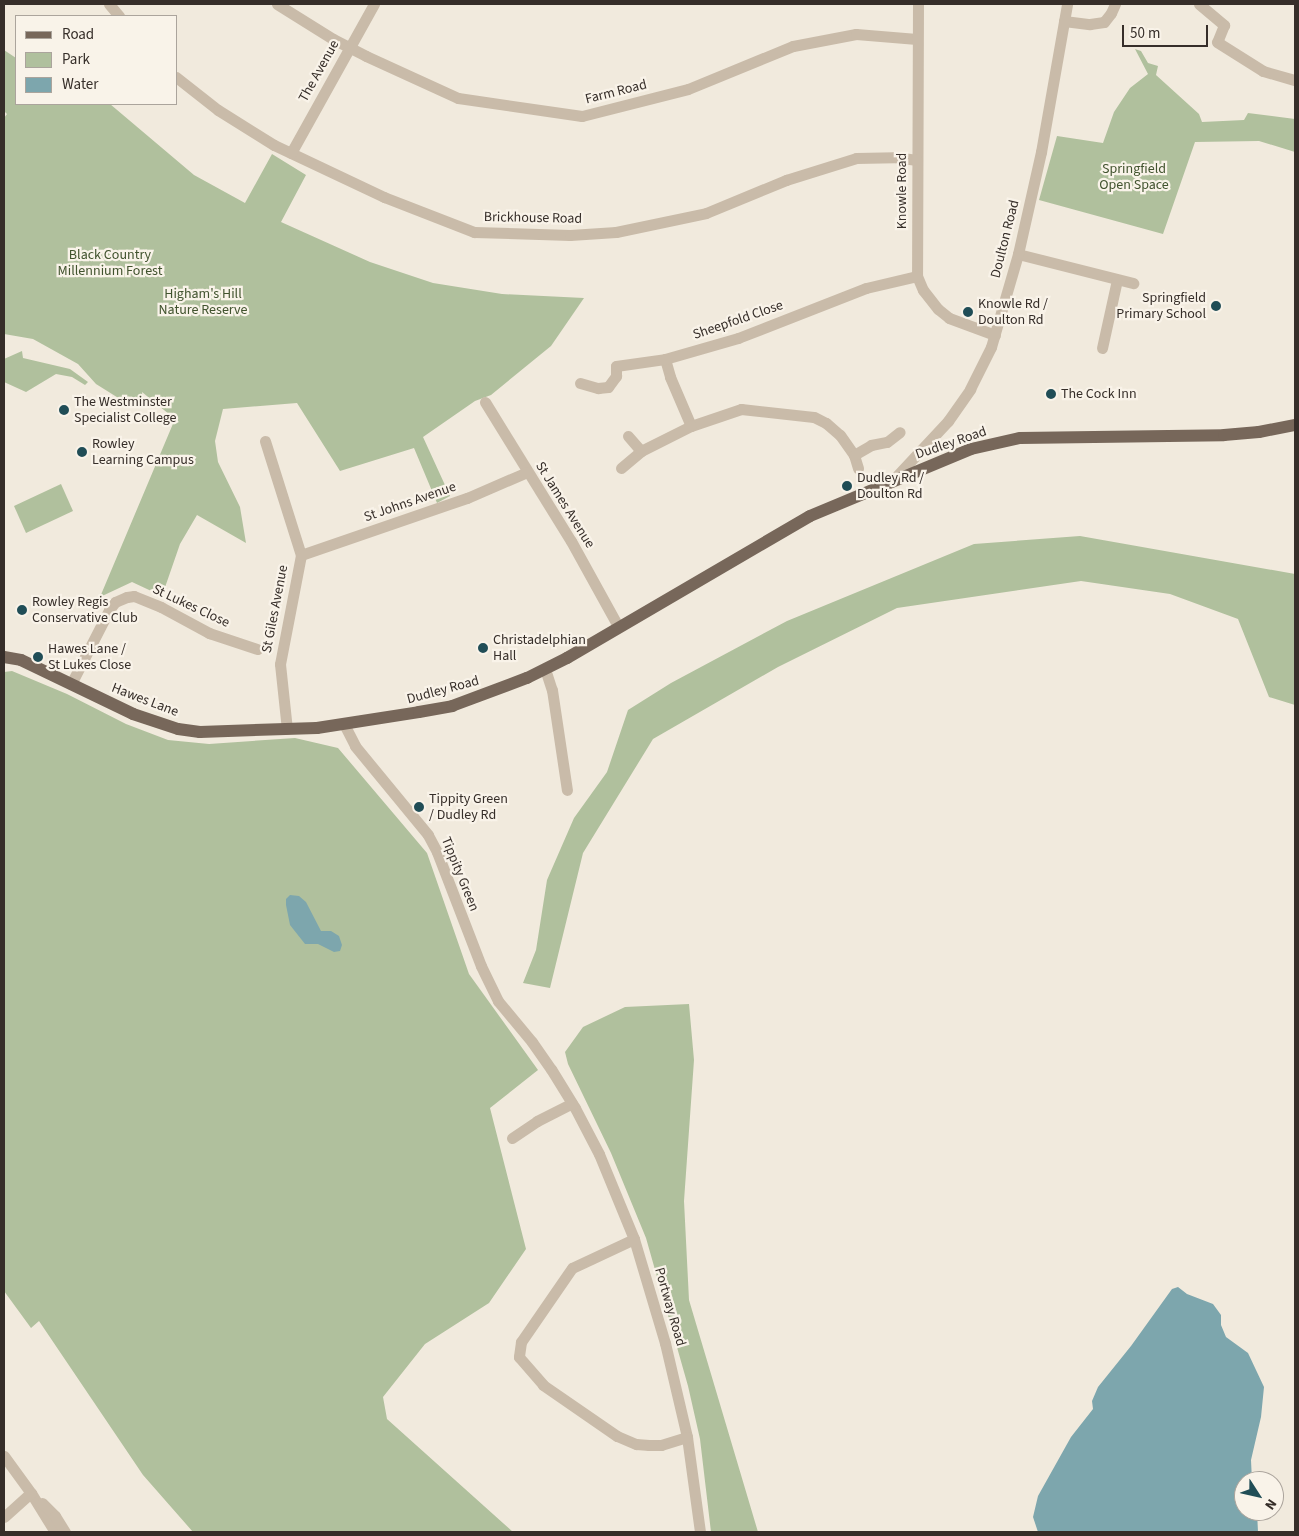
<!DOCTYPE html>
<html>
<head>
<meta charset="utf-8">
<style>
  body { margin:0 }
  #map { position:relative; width:1299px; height:1536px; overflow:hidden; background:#f1eadd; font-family:"Source Sans 3",sans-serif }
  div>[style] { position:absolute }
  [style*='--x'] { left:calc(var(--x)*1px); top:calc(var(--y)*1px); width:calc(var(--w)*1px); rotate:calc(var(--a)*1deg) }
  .green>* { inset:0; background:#b0c09d }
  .water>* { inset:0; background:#7da6ad }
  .minor>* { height:11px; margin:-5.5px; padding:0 5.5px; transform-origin:5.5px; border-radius:5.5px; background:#c9bba9 }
  .major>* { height:12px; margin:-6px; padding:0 6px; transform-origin:6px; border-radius:6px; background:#77675a }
  .dots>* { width:14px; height:14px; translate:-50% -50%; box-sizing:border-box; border:2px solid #f9f3e9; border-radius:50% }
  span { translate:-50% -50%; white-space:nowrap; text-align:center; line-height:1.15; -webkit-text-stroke:4.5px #f9f3e9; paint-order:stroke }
  .street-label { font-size:14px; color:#362e29 }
  .park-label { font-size:14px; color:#41532e }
  .poi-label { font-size:14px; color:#362e29 }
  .right { translate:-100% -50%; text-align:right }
  .left { translate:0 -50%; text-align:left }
  .frame { position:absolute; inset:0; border:5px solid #362e29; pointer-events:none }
  .legend { position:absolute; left:15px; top:15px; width:162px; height:90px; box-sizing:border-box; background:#f9f3e9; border:1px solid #aba49c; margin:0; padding:6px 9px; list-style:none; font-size:15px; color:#362e29 }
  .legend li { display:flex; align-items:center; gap:10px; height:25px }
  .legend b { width:25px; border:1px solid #aba49c }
  .north { position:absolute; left:1234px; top:1471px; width:50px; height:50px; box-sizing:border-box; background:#f9f3e9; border:1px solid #aba49c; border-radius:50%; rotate:125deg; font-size:14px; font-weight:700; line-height:20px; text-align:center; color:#362e29 }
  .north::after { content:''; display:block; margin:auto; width:18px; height:22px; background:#204d56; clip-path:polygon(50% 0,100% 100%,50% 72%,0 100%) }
  .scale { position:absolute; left:1122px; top:25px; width:86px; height:22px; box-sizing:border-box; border:2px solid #362e29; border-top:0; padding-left:6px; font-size:15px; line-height:18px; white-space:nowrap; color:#362e29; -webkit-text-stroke:4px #f9f3e9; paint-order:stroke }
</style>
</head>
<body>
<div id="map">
  <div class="green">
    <div style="clip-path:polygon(1135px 49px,1141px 51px,1148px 63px,1158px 66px,1156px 75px,1199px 114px,1202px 122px,1244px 120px,1248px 113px,1295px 119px,1295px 152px,1259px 141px,1195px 142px,1163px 234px,1039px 200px,1057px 136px,1103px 143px,1114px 112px,1130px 88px,1148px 74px)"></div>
    <div style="clip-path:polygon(4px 50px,16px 58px,16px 104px,110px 104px,194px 175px,245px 203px,272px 154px,306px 175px,281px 222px,370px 262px,433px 283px,502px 294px,584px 298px,551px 346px,491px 395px,475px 401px,423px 437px,450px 496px,437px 503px,414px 448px,340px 471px,297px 403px,223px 409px,215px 441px,218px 462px,240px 507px,246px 543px,197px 515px,180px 544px,162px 596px,132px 582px,100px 597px,175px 419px,142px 392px,143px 404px,128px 404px,96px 384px,78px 364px,33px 339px,4px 334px,4px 118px,7px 114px,4px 111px)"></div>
    <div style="clip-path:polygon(22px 351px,23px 358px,70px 369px,88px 382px,85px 385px,72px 377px,56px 374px,26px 392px,4px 382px,4px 359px)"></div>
    <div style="clip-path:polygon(61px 484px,73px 511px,26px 533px,14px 506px)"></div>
    <div style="clip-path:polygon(1080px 536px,1295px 574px,1295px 705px,1269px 697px,1238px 619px,1170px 594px,1081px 581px,897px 608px,778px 667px,653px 739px,583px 853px,550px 988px,523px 983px,536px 950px,547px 880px,574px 818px,607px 772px,628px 710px,671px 683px,787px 621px,974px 544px)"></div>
    <div style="clip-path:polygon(12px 671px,67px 694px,126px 724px,168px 740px,209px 744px,295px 738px,338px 748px,427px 853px,469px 974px,538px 1070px,490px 1108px,526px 1249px,489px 1303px,425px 1344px,383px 1397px,387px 1419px,513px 1532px,193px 1532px,143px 1475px,39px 1321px,31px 1328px,4px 1291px,4px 672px)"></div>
    <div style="clip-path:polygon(689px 1004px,694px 1060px,684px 1201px,689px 1300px,758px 1532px,711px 1532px,700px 1439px,688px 1386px,646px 1238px,611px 1153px,568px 1064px,565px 1052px,583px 1027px,625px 1007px)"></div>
  </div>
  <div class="water">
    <div style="clip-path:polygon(290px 895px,299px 896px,306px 902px,321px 931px,331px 931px,339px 936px,342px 945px,340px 951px,334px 952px,318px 944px,305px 944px,290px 925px,286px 905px,286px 899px)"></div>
    <div style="clip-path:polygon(1178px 1287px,1187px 1294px,1213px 1304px,1221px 1315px,1221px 1325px,1226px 1337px,1248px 1353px,1264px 1387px,1261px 1417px,1251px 1460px,1252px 1481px,1244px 1481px,1244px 1511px,1257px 1511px,1258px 1532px,1038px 1532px,1033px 1517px,1038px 1496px,1071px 1437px,1093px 1409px,1092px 1401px,1098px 1387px,1131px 1346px,1172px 1289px)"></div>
  </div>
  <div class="minor">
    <div style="--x:109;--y:4;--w:16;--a:50"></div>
    <div style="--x:277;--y:4;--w:66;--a:32"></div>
    <div style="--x:333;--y:39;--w:37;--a:27"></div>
    <div style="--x:366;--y:56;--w:101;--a:24.5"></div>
    <div style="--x:458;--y:98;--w:125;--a:8.3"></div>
    <div style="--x:582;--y:116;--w:109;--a:-14.3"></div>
    <div style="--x:688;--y:89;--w:113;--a:-22.3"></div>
    <div style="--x:793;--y:46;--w:64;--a:-10.8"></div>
    <div style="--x:856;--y:34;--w:61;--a:4.7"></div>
    <div style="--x:918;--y:4;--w:272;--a:90.2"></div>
    <div style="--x:917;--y:276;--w:15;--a:67"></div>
    <div style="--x:923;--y:290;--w:24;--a:52"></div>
    <div style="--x:938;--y:309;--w:14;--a:39"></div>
    <div style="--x:949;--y:318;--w:49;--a:20.3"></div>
    <div style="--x:1199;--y:4;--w:33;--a:40"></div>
    <div style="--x:1224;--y:25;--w:18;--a:112"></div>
    <div style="--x:1217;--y:42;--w:54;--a:32.2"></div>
    <div style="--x:1263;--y:71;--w:33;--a:16"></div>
    <div style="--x:1064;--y:21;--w:26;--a:7"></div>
    <div style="--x:1090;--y:24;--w:14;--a:-8"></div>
    <div style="--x:1104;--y:22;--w:11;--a:-52"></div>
    <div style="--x:1111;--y:13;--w:10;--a:-66"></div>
    <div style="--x:176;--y:77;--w:53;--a:38.2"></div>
    <div style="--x:218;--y:110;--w:66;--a:32"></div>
    <div style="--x:274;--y:145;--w:122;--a:25.3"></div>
    <div style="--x:384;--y:197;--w:97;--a:21.3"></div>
    <div style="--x:474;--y:232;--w:96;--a:1.8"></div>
    <div style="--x:570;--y:235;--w:46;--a:-3.7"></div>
    <div style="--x:616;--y:232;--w:92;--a:-11.9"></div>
    <div style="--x:706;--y:213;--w:87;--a:-22.4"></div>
    <div style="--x:786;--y:180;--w:73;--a:-17.4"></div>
    <div style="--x:856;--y:158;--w:39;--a:-1"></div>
    <div style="--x:895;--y:157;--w:22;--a:8"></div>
    <div style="--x:291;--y:153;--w:171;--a:-60.9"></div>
    <div style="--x:1018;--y:254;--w:119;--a:14.2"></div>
    <div style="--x:1102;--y:348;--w:70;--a:-77.6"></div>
    <div style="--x:665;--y:359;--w:19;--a:74"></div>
    <div style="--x:670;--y:377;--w:53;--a:66.8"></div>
    <div style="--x:691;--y:426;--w:53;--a:-18.8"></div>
    <div style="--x:741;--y:409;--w:73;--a:6.3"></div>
    <div style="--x:814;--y:417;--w:13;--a:27"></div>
    <div style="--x:826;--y:423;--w:18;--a:41"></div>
    <div style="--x:840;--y:435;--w:24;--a:55"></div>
    <div style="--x:854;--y:455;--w:14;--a:73"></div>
    <div style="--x:580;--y:383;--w:19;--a:16"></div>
    <div style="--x:598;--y:388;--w:10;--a:-6"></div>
    <div style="--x:608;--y:387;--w:14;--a:-54"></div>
    <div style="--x:616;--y:376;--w:10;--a:-90"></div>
    <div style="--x:616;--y:366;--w:49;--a:-8.1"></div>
    <div style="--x:665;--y:359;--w:76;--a:-16"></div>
    <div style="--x:738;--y:338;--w:137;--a:-21.3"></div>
    <div style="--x:866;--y:288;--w:52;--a:-13.2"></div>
    <div style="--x:485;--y:402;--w:163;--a:58.3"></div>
    <div style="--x:571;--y:541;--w:97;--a:61.1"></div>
    <div style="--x:628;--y:436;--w:20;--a:49"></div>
    <div style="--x:265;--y:441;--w:120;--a:72.5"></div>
    <div style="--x:301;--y:555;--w:111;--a:100.9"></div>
    <div style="--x:280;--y:664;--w:65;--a:83.9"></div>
    <div style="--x:854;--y:455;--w:20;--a:-30"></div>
    <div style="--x:871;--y:445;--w:16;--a:-11"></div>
    <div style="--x:887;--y:442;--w:16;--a:-38"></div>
    <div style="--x:621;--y:468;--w:26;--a:-40"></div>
    <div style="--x:641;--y:451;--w:56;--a:-26.6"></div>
    <div style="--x:893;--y:480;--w:81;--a:-47"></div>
    <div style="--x:948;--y:421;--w:39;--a:-55"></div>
    <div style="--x:970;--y:389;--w:47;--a:-63.4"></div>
    <div style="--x:991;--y:347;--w:97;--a:-73.8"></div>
    <div style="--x:1018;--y:254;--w:105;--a:-77.3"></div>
    <div style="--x:1041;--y:152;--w:150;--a:-80"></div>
    <div style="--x:301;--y:555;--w:176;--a:-19"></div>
    <div style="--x:467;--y:498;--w:65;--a:-23.4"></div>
    <div style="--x:545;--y:669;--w:22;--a:72"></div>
    <div style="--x:552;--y:690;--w:101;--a:81.5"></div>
    <div style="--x:71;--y:684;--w:83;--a:-62.8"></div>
    <div style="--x:109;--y:610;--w:10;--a:-53"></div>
    <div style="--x:115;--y:602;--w:13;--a:-23"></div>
    <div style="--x:127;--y:597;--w:7;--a:-8"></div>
    <div style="--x:134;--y:596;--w:29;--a:22"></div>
    <div style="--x:161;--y:607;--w:55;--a:28.4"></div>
    <div style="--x:209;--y:633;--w:51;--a:18.4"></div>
    <div style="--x:345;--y:726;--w:22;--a:63"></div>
    <div style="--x:355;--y:746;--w:115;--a:50.6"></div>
    <div style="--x:428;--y:835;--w:19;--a:62"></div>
    <div style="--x:437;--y:852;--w:122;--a:68.9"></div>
    <div style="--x:481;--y:966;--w:39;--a:64"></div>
    <div style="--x:498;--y:1001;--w:53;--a:50.3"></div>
    <div style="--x:532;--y:1042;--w:33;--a:55"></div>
    <div style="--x:551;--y:1069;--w:46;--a:58.4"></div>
    <div style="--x:575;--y:1108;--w:52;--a:62.4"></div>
    <div style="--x:599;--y:1154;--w:92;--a:67.6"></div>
    <div style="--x:634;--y:1239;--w:109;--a:73.4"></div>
    <div style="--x:665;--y:1343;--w:97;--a:76.8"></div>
    <div style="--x:687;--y:1437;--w:96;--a:82.2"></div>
    <div style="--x:512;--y:1138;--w:30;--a:-34"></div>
    <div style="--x:537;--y:1121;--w:39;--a:-27"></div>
    <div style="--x:634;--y:1239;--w:68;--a:154.9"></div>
    <div style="--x:572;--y:1268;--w:90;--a:124.6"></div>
    <div style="--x:521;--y:1342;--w:15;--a:98"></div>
    <div style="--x:519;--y:1357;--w:37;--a:49"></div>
    <div style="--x:543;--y:1385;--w:90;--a:34.6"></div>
    <div style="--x:617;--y:1436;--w:21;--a:23"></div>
    <div style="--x:636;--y:1444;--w:13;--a:4"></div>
    <div style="--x:649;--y:1445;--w:12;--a:0"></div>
    <div style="--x:661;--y:1445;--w:27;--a:-17"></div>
    <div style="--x:4;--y:1456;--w:46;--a:53.9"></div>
    <div style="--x:31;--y:1493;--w:46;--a:58.4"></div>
    <div style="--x:42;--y:1503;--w:18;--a:45"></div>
    <div style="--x:55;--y:1516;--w:19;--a:58"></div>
    <div style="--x:4;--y:1517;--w:36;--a:-42"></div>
  </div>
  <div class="major">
    <div style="--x:4;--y:657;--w:17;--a:10"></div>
    <div style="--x:21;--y:660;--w:124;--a:25.7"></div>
    <div style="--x:133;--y:714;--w:47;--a:18.4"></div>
    <div style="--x:178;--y:729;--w:22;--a:8"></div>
    <div style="--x:200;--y:732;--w:117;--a:-2"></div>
    <div style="--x:317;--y:728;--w:103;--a:-8.9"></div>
    <div style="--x:419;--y:712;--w:34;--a:-10"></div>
    <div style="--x:452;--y:706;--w:80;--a:-20.5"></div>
    <div style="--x:527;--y:678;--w:45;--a:-26.6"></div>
    <div style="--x:567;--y:658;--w:281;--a:-30.3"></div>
    <div style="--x:810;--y:516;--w:174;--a:-22.6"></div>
    <div style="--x:971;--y:449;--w:50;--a:-12.7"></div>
    <div style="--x:1020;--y:438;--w:204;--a:-0.8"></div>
    <div style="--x:1224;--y:435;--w:35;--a:-5"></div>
    <div style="--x:1259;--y:432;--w:37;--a:-11"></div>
  </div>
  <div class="dots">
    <div style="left:1216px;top:306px;background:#204d56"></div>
    <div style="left:968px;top:312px;background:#204d56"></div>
    <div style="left:1051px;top:394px;background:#204d56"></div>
    <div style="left:64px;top:410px;background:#204d56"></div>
    <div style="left:82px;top:452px;background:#204d56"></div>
    <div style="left:847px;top:486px;background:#204d56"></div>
    <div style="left:22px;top:610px;background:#204d56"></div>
    <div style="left:483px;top:648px;background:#204d56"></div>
    <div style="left:38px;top:657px;background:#204d56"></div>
    <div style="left:419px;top:807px;background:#204d56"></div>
  </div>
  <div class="street-label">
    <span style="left:319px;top:71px;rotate:-61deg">The Avenue</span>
    <span style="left:616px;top:92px;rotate:-14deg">Farm Road</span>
    <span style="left:902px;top:191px;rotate:-90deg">Knowle Road</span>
    <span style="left:533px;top:218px;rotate:1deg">Brickhouse Road</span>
    <span style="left:1005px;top:239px;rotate:-76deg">Doulton Road</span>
    <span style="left:738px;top:320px;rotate:-19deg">Sheepfold Close</span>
    <span style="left:951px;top:443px;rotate:-19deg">Dudley Road</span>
    <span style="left:410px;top:502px;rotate:-19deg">St Johns Avenue</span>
    <span style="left:565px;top:505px;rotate:58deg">St James Avenue</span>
    <span style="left:191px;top:606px;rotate:25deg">St Lukes Close</span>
    <span style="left:275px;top:609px;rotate:-79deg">St Giles Avenue</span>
    <span style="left:443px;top:690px;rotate:-15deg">Dudley Road</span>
    <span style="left:145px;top:700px;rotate:21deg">Hawes Lane</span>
    <span style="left:460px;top:874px;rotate:68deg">Tippity Green</span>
    <span style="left:670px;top:1307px;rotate:74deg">Portway Road</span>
  </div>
  <div class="park-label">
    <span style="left:1134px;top:177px">Springfield<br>Open Space</span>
    <span style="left:110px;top:263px">Black Country<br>Millennium Forest</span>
    <span style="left:203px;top:302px">Higham's Hill<br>Nature Reserve</span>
  </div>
  <div class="poi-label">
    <span class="right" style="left:1206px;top:306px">Springfield<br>Primary School</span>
    <span class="left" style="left:978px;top:312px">Knowle Rd /<br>Doulton Rd</span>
    <span class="left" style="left:1061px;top:394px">The Cock Inn</span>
    <span class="left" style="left:74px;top:410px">The Westminster<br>Specialist College</span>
    <span class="left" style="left:92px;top:452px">Rowley<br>Learning Campus</span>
    <span class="left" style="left:857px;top:486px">Dudley Rd /<br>Doulton Rd</span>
    <span class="left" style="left:32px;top:610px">Rowley Regis<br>Conservative Club</span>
    <span class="left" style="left:493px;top:648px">Christadelphian<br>Hall</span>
    <span class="left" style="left:48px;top:657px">Hawes Lane /<br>St Lukes Close</span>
    <span class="left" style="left:429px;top:807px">Tippity Green<br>/ Dudley Rd</span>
  </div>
  <div class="frame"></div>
  <ul class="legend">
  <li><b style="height:6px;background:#77675a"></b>Road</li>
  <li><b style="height:14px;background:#b0c09d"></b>Park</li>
  <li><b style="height:14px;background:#7da6ad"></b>Water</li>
  </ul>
  <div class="north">N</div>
  <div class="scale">50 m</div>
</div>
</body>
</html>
